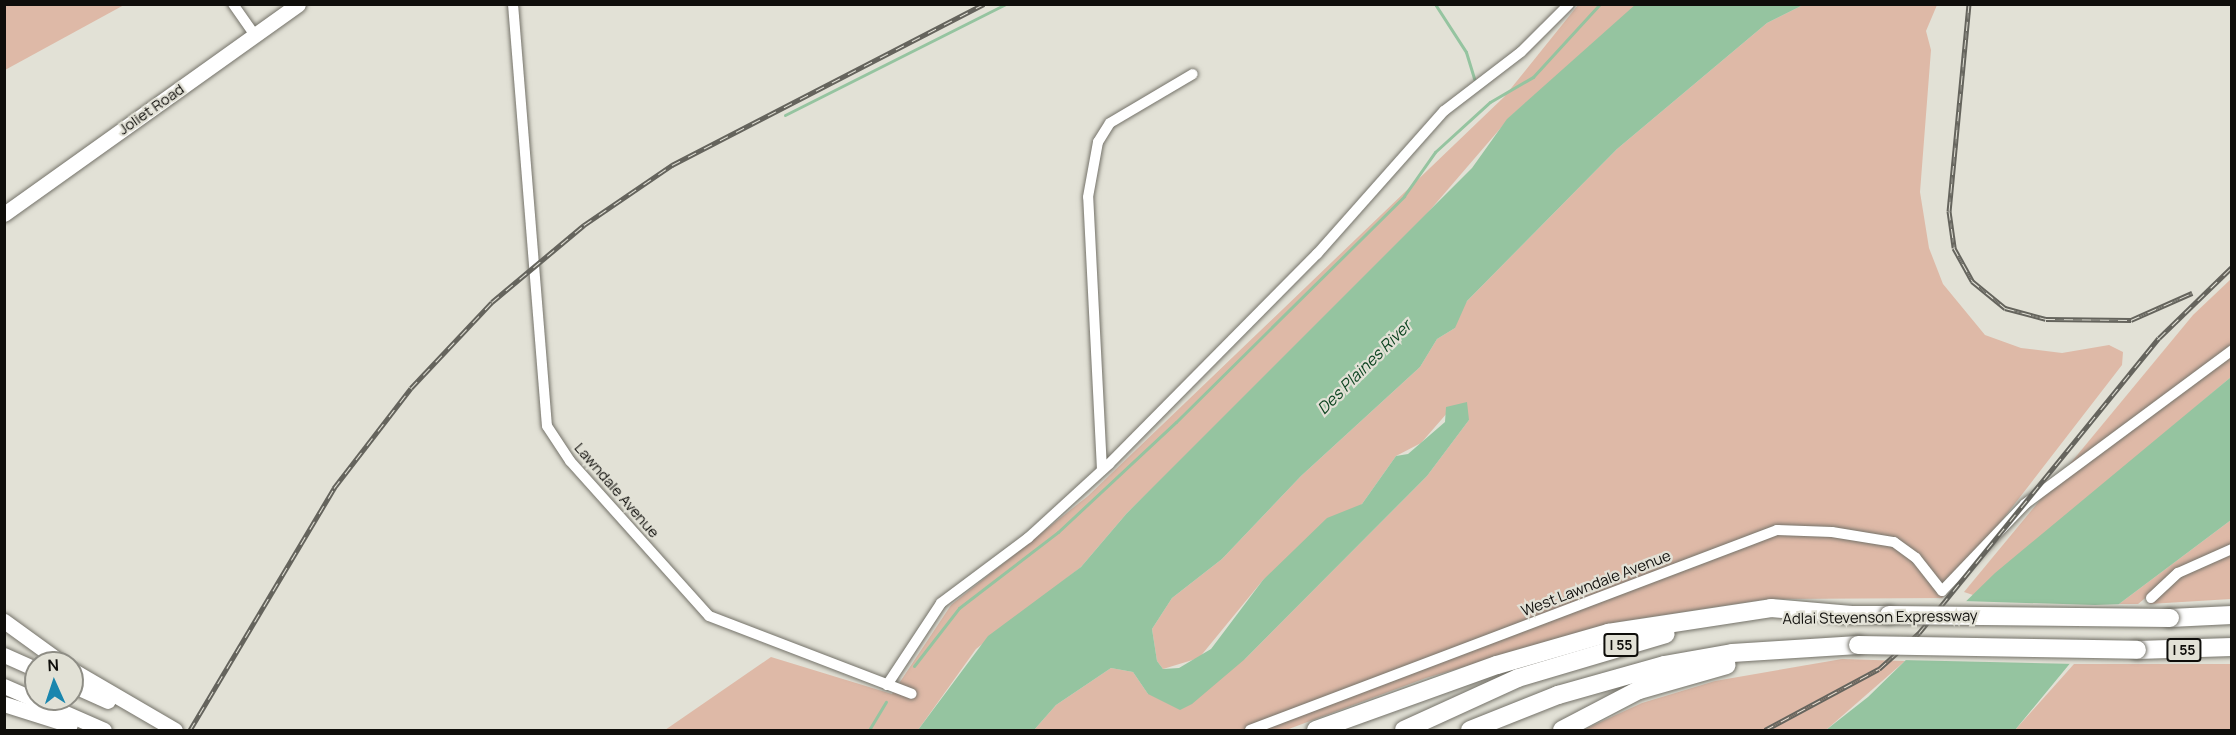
<!DOCTYPE html>
<html>
<head>
<meta charset="utf-8">
<style>
  body { margin:0 }
  #map { position:relative; width:2236px; height:735px; overflow:hidden; background:#e2e1d6; font-family:Manrope,sans-serif }
  div>[style] { position:absolute }
  [style*='--x'] { left:calc(var(--x)*1px); top:calc(var(--y)*1px); width:calc(var(--w)*1px); rotate:calc(var(--a)*1deg) }
  .green>* { inset:0; background:#deb9a7 }
  .water>* { inset:0; background:#95c4a0 }
  .pier>* { inset:0; background:#e2e1d6 }
  .stream>* { height:3px; margin:-1.5px; padding:0 1.5px; transform-origin:1.5px; border-radius:1.5px; background:#95c4a0 }
  .roads { filter:drop-shadow(0 0 2px #747269) drop-shadow(0 0 2px #747269) }
  .minor>* { height:10px; margin:-5px; padding:0 5px; transform-origin:5px; border-radius:5px; background:#fff }
  .primary>* { height:15px; margin:-7.5px; padding:0 7.5px; transform-origin:7.5px; border-radius:7.5px; background:#fff }
  .motorway>* { height:18px; margin:-9px; padding:0 9px; transform-origin:9px; border-radius:9px; background:#fff }
  .rail>* { height:5px; margin-top:-2.5px; transform-origin:0; background:repeating-linear-gradient(90deg,#e2e1d6 0 9px,#65645d 0 18px); box-sizing:border-box; border-block:2px solid #65645d }
  .bridges { filter:drop-shadow(0 0 2px #747269) drop-shadow(0 0 2px #747269) }
  .motorway-bridge>* { height:18px; margin:-9px; padding:0 9px; transform-origin:9px; border-radius:9px; background:#fff }
  span { translate:-50% -50%; white-space:nowrap; text-align:center; line-height:1.15; -webkit-text-stroke:4.5px #e2e1d6; paint-order:stroke }
  .shield-label span { padding:2px 4px; background:#e2e1d6; border:2px solid; border-radius:4px; -webkit-text-stroke-width:0 }
  .shield-label { font-size:14px; color:#0f0e0b; font-weight:700 }
  .street-label { font-size:15px; color:#0f0e0b }
  .water-label { font-size:16px; color:#0d4421; font-style:italic }
  .frame { position:absolute; inset:0; border:6px solid #0f0e0b; pointer-events:none }
  .north { position:absolute; left:24px; top:651px; width:60px; height:60px; box-sizing:border-box; background:#e2e1d6; border:2px solid #8e8d85; border-radius:50%; rotate:357deg; font-size:16px; font-weight:700; line-height:24px; text-align:center; color:#0f0e0b }
  .north::after { content:''; display:block; margin:auto; width:21px; height:27px; background:#1a86ae; clip-path:polygon(50% 0,100% 100%,50% 72%,0 100%) }
</style>
</head>
<body>
<div id="map">
  <div class="green">
    <div style="clip-path:polygon(5px 4px,124px 4px,124px 5px,5px 70px)"></div>
    <div style="clip-path:polygon(1578px 5px,1636px 5px,1511px 116px,1388px 259px,1127px 513px,1081px 567px,976px 649px,918px 730px,665px 730px,771px 657px,892px 694px,951px 605px,1088px 496px,1504px 97px)"></div>
    <div style="clip-path:polygon(1803px 5px,1937px 5px,1926px 31px,1931px 50px,1920px 192px,1929px 248px,1943px 284px,1985px 335px,2021px 348px,2062px 353px,2109px 345px,2123px 352px,2122px 365px,1942px 598px,1768px 599px,1618px 622px,1426px 678px,1286px 730px,1034px 730px,1056px 705px,1111px 668px,1133px 672px,1148px 694px,1245px 659px,1427px 476px,1469px 420px,1448px 412px,1421px 443px,1396px 456px,1362px 504px,1263px 580px,1199px 658px,1163px 669px,1157px 661px,1152px 629px,1172px 598px,1222px 559px,1301px 476px,1420px 367px,1437px 339px,1455px 328px,1456px 315px,1467px 301px,1617px 149px,1767px 23px)"></div>
    <div style="clip-path:polygon(2231px 279px,2231px 377px,1973px 595px,1964px 592px,2193px 315px)"></div>
    <div style="clip-path:polygon(2231px 520px,2231px 546px,2188px 563px,2138px 604px,2119px 604px)"></div>
    <div style="clip-path:polygon(2231px 552px,2231px 599px,2149px 604px,2181px 575px)"></div>
    <div style="clip-path:polygon(1842px 659px,1905px 661px,1826px 730px,1583px 730px,1642px 703px,1715px 681px)"></div>
    <div style="clip-path:polygon(2074px 664px,2231px 664px,2231px 730px,2015px 730px)"></div>
  </div>
  <div class="water">
    <div style="clip-path:polygon(1636px 4px,1803px 5px,1767px 23px,1617px 149px,1467px 301px,1455px 328px,1437px 339px,1420px 367px,1301px 476px,1222px 559px,1172px 598px,1152px 629px,1157px 661px,1163px 669px,1179px 668px,1211px 649px,1263px 580px,1327px 518px,1362px 504px,1396px 456px,1408px 454px,1445px 422px,1446px 407px,1467px 402px,1469px 420px,1427px 476px,1245px 659px,1192px 704px,1180px 710px,1148px 694px,1133px 672px,1111px 668px,1056px 705px,1034px 730px,918px 730px,988px 636px,1081px 567px,1127px 513px,1472px 168px,1507px 119px)"></div>
    <div style="clip-path:polygon(2231px 377px,2231px 520px,2119px 604px,2015px 730px,1826px 730px,1868px 697px,1995px 573px)"></div>
  </div>
  <div class="pier">
    <div style="clip-path:polygon(1962px 601px,2095px 605px,2124px 604px,2078px 664px,1901px 660px)"></div>
  </div>
  <div class="stream">
    <div style="--x:1435;--y:4;--w:57;--a:57.1"></div>
    <div style="--x:1466;--y:52;--w:28;--a:73"></div>
    <div style="--x:785;--y:115;--w:247;--a:-26.7"></div>
    <div style="--x:914;--y:666;--w:73;--a:-52.2"></div>
    <div style="--x:959;--y:608;--w:125;--a:-37.5"></div>
    <div style="--x:1058;--y:532;--w:161;--a:-43"></div>
    <div style="--x:1176;--y:422;--w:321;--a:-44.7"></div>
    <div style="--x:1404;--y:196;--w:54;--a:-54.8"></div>
    <div style="--x:1435;--y:152;--w:74;--a:-42.3"></div>
    <div style="--x:1490;--y:102;--w:50;--a:-30.2"></div>
    <div style="--x:1533;--y:77;--w:99;--a:-47.5"></div>
    <div style="--x:869;--y:730;--w:33;--a:-59"></div>
  </div>
  <div class="roads">
    <div class="minor">
      <div style="--x:233;--y:4;--w:38;--a:55"></div>
      <div style="--x:513;--y:4;--w:423;--a:85.4"></div>
      <div style="--x:547;--y:426;--w:42;--a:56.7"></div>
      <div style="--x:570;--y:461;--w:208;--a:48.1"></div>
      <div style="--x:709;--y:616;--w:217;--a:21"></div>
      <div style="--x:1102;--y:470;--w:273;--a:-92.9"></div>
      <div style="--x:1088;--y:197;--w:56;--a:-79.7"></div>
      <div style="--x:1098;--y:142;--w:22;--a:-58"></div>
      <div style="--x:1110;--y:123;--w:96;--a:-30.6"></div>
      <div style="--x:2151;--y:598;--w:37;--a:-43"></div>
      <div style="--x:2178;--y:573;--w:59;--a:-24"></div>
      <div style="--x:887;--y:685;--w:98;--a:-56.6"></div>
      <div style="--x:941;--y:603;--w:109;--a:-36.8"></div>
      <div style="--x:1028;--y:538;--w:110;--a:-42.4"></div>
      <div style="--x:1109;--y:464;--w:296;--a:-45.3"></div>
      <div style="--x:1317;--y:254;--w:191;--a:-48.4"></div>
      <div style="--x:1444;--y:111;--w:97;--a:-37.5"></div>
      <div style="--x:1521;--y:52;--w:68;--a:-45"></div>
      <div style="--x:1250;--y:730;--w:564;--a:-20.78"></div>
      <div style="--x:1777;--y:530;--w:55;--a:2.1"></div>
      <div style="--x:1832;--y:532;--w:63;--a:9.2"></div>
      <div style="--x:1894;--y:542;--w:27;--a:36"></div>
      <div style="--x:1916;--y:558;--w:42;--a:51.8"></div>
      <div style="--x:1942;--y:591;--w:120;--a:-46.3"></div>
      <div style="--x:2025;--y:504;--w:258;--a:-36.6"></div>
    </div>
    <div class="primary">
      <div style="--x:4;--y:214;--w:361;--a:-35.5"></div>
      <div style="--x:4;--y:621;--w:72;--a:35.9"></div>
      <div style="--x:4;--y:655;--w:35;--a:24"></div>
      <div style="--x:72;--y:670;--w:119;--a:30.2"></div>
      <div style="--x:72;--y:685;--w:39;--a:24"></div>
      <div style="--x:4;--y:686;--w:109;--a:23.7"></div>
      <div style="--x:4;--y:704;--w:69;--a:17.7"></div>
    </div>
    <div class="motorway">
      <div style="--x:1842;--y:615;--w:47;--a:0"></div>
      <div style="--x:2170;--y:618;--w:62;--a:-2.8"></div>
      <div style="--x:2137;--y:650;--w:95;--a:-1.8"></div>
      <div style="--x:1316;--y:730;--w:192;--a:-19.8"></div>
      <div style="--x:1497;--y:665;--w:116;--a:-16.1"></div>
      <div style="--x:1608;--y:633;--w:165;--a:-8.7"></div>
      <div style="--x:1771;--y:608;--w:81;--a:4.9"></div>
      <div style="--x:1404;--y:730;--w:125;--a:-24.5"></div>
      <div style="--x:1518;--y:678;--w:154;--a:-16.6"></div>
      <div style="--x:1470;--y:730;--w:95;--a:-21.7"></div>
      <div style="--x:1558;--y:695;--w:110;--a:-15.8"></div>
      <div style="--x:1664;--y:665;--w:69;--a:-10"></div>
      <div style="--x:1732;--y:653;--w:126;--a:-3.6"></div>
      <div style="--x:1562;--y:730;--w:87;--a:-27.5"></div>
      <div style="--x:1639;--y:690;--w:91;--a:-15.9"></div>
    </div>
  </div>
  <div class="rail">
    <div style="--x:1969;--y:4;--w:208;--a:95.5"></div>
    <div style="--x:1949;--y:211;--w:37;--a:82"></div>
    <div style="--x:1954;--y:248;--w:38;--a:61"></div>
    <div style="--x:1972;--y:281;--w:43;--a:39.3"></div>
    <div style="--x:2005;--y:308;--w:42;--a:15"></div>
    <div style="--x:2046;--y:319;--w:85;--a:0.7"></div>
    <div style="--x:2131;--y:320;--w:67;--a:-23.9"></div>
    <div style="--x:190;--y:730;--w:282;--a:-59.2"></div>
    <div style="--x:334;--y:488;--w:126;--a:-52.4"></div>
    <div style="--x:411;--y:388;--w:118;--a:-46.7"></div>
    <div style="--x:492;--y:302;--w:120;--a:-39.9"></div>
    <div style="--x:584;--y:225;--w:107;--a:-34.3"></div>
    <div style="--x:672;--y:165;--w:351;--a:-27.3"></div>
    <div style="--x:1765;--y:730;--w:129;--a:-28.2"></div>
    <div style="--x:1879;--y:669;--w:54;--a:-42"></div>
    <div style="--x:1919;--y:633;--w:380;--a:-50.9"></div>
    <div style="--x:2159;--y:338;--w:102;--a:-44.2"></div>
  </div>
  <div class="bridges">
    <div class="motorway-bridge">
      <div style="--x:1889;--y:615;--w:281;--a:0.6"></div>
      <div style="--x:1858;--y:645;--w:279;--a:1"></div>
    </div>
  </div>
  <div class="shield-label">
    <span style="left:1621px;top:645px">I 55</span>
    <span style="left:2184px;top:650px">I 55</span>
  </div>
  <div class="street-label">
    <span style="left:151px;top:109px;rotate:-35deg">Joliet Road</span>
    <span style="left:617px;top:490px;rotate:49deg">Lawndale Avenue</span>
    <span style="left:1596px;top:583px;rotate:-21deg">West Lawndale Avenue</span>
    <span style="left:1880px;top:617px;rotate:-1deg">Adlai Stevenson Expressway</span>
  </div>
  <div class="water-label">
    <span style="left:1364px;top:367px;rotate:-45deg">Des Plaines River</span>
  </div>
  <div class="frame"></div>
  <div class="north">N</div>
</div>
</body>
</html>
